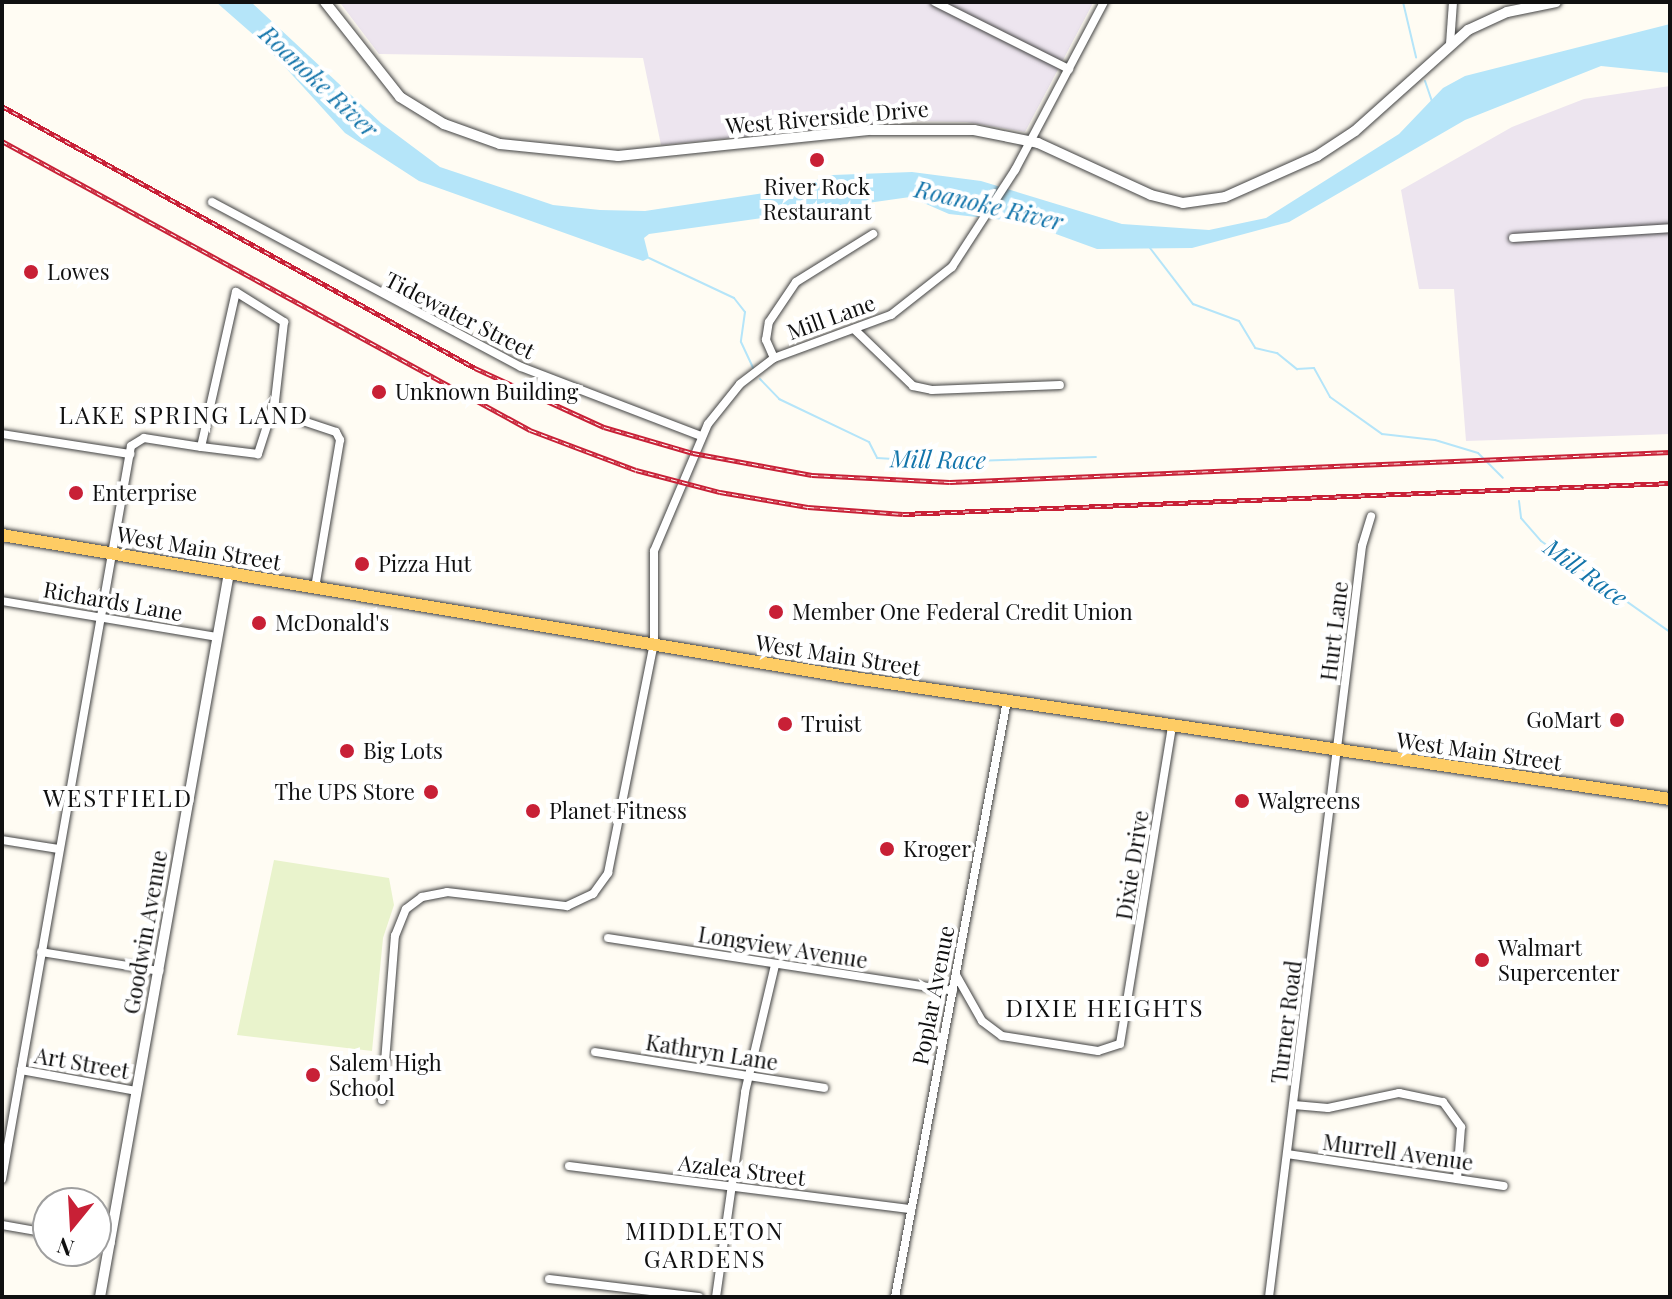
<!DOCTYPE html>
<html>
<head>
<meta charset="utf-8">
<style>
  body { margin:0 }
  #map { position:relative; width:1672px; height:1299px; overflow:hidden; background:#fffcf3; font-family:"Playfair Display",serif }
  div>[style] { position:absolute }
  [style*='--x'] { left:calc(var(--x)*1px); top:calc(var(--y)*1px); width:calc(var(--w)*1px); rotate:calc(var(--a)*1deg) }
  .industrial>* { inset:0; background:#ede5ef }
  .pitch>* { inset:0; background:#e9f3cc }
  .water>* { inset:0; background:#b5e5f9 }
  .stream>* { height:2px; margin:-1px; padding:0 1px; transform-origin:1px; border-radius:1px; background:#b5e5f9 }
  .roads { filter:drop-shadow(0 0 2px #434343) drop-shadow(0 0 2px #434343) }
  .minor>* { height:8px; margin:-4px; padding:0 4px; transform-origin:4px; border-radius:4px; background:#fff }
  .tertiary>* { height:10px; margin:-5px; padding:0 5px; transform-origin:5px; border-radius:5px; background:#fff }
  .primary>* { height:12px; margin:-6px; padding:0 6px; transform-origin:6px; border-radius:6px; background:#fecc64 }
  .rail>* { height:5px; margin-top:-2.5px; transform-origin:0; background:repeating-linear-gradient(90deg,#fff 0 6px,#c82036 0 12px); box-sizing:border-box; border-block:2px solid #c82036 }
  .dots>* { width:22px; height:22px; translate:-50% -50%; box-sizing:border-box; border:4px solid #fff; border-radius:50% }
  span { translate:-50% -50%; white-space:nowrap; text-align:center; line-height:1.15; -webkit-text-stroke:8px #fff; paint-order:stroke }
  .street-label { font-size:22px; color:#101010 }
  .poi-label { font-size:22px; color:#101010 }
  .left { translate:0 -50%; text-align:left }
  .right { translate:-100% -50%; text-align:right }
  .water-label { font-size:24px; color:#1274aa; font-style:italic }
  .neighbourhood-label { font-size:24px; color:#101010; letter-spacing:2px }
  .frame { position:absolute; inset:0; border:4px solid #101010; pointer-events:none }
  .north { position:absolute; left:32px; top:1187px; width:80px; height:80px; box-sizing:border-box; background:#fff; border:2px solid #9f9f9f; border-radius:50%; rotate:198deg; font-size:22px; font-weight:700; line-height:32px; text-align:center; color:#101010 }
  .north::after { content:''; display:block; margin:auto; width:28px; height:36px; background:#c82036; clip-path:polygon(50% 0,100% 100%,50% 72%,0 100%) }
</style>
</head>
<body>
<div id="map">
  <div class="industrial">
    <div style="clip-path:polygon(1093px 3px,1025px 132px,966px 122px,903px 121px,661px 145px,643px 58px,379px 54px,341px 4px)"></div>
    <div style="clip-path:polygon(1670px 86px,1670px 434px,1466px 441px,1454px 289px,1419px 289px,1401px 190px,1512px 127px,1584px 99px)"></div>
  </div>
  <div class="pitch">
    <div style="clip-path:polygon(274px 860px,389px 878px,394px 905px,383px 938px,372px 1051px,237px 1035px)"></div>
  </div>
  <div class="water">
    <div style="clip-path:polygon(216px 2px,251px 2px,381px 123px,440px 167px,553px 205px,600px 210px,645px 211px,783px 190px,833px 175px,912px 172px,981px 181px,1122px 224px,1209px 230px,1266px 218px,1399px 134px,1443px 88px,1465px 76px,1670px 24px,1670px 73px,1601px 66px,1465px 120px,1289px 222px,1192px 248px,1097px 249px,1023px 222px,949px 214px,910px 197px,649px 234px,644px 238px,649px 258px,643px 261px,419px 181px,345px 133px,264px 44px)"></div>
  </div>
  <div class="stream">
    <div style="--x:1403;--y:2;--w:57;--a:76.7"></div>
    <div style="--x:1425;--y:81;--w:21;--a:71"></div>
    <div style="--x:1150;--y:248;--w:71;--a:52.5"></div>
    <div style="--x:1193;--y:304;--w:49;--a:20.3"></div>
    <div style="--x:1239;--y:321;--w:31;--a:59"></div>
    <div style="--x:1255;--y:348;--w:23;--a:13"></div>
    <div style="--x:1277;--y:353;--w:26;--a:39"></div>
    <div style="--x:1297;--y:369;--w:17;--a:-3"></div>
    <div style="--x:1314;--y:368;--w:33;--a:61"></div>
    <div style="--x:1330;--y:397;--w:64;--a:35.4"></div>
    <div style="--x:1382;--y:434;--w:53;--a:6.5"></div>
    <div style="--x:1435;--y:440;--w:45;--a:16.8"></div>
    <div style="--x:1478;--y:453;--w:35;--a:45"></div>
    <div style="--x:649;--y:258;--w:94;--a:25.2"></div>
    <div style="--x:734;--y:298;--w:18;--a:52"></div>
    <div style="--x:745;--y:312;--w:30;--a:98"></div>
    <div style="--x:741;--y:342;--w:29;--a:65"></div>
    <div style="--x:760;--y:379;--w:28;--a:46"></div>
    <div style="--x:779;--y:399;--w:100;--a:25.5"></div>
    <div style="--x:869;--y:442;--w:18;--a:63"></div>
    <div style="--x:877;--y:458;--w:66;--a:3.5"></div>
    <div style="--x:943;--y:462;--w:153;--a:-1.9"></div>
    <div style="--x:1519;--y:501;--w:17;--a:83"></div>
    <div style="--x:1521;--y:518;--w:30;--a:49"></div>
    <div style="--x:1541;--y:541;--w:158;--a:35.2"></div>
  </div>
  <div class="roads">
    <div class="minor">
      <div style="--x:935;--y:2;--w:150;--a:26.6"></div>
      <div style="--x:1450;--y:44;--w:42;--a:-85.9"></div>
      <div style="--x:212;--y:202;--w:350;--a:28.1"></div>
      <div style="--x:521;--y:367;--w:193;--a:21"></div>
      <div style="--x:1513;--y:238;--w:157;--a:-3.6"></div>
      <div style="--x:854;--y:329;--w:82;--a:44"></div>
      <div style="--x:913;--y:386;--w:19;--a:12"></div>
      <div style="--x:932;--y:390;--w:128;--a:-2.2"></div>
      <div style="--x:774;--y:358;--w:20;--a:-114"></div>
      <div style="--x:766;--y:340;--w:18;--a:-81"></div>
      <div style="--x:769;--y:322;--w:48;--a:-56"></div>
      <div style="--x:796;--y:282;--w:91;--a:-31.9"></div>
      <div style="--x:273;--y:411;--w:66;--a:18.4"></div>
      <div style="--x:336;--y:432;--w:9;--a:63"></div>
      <div style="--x:340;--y:440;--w:150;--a:99.6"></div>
      <div style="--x:2;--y:434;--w:130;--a:8.9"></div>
      <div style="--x:2;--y:601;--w:218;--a:9.5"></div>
      <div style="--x:2;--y:840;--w:58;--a:9"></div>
      <div style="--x:608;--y:938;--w:349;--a:8.7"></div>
      <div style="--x:41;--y:952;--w:120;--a:9.1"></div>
      <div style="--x:956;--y:975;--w:53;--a:60.5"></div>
      <div style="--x:982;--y:1021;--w:25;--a:37"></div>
      <div style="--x:1002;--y:1036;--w:97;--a:8.9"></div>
      <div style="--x:1098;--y:1051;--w:23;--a:-18"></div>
      <div style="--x:1120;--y:1044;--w:323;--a:-80.7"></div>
      <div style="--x:595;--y:1052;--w:232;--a:8.9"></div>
      <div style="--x:21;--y:1070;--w:118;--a:10.3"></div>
      <div style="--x:382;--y:1100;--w:165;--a:-85.5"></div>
      <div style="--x:395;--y:936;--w:29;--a:-68"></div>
      <div style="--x:406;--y:909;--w:20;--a:-37"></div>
      <div style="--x:422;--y:897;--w:25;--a:-11"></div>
      <div style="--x:447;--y:892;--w:121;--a:6.7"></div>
      <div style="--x:567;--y:906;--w:29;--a:-25"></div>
      <div style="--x:593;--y:894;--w:26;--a:-54"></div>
      <div style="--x:608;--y:873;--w:235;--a:-78.7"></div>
      <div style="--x:654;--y:643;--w:92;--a:-90"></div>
      <div style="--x:654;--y:551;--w:138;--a:-67"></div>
      <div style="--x:708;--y:424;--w:51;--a:-51.3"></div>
      <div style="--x:740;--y:384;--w:43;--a:-37.4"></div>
      <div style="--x:774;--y:358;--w:125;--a:-20.2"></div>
      <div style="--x:891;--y:315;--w:78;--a:-38.2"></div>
      <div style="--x:952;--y:267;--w:116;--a:-57"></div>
      <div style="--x:1015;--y:170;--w:190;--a:-62.1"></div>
      <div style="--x:1294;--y:1105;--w:34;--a:5"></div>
      <div style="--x:1328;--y:1108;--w:73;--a:-11.9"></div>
      <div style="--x:1399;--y:1093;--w:45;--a:11.6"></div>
      <div style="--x:1443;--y:1102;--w:31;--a:54"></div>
      <div style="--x:1461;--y:1127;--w:52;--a:94.4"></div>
      <div style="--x:1287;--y:1154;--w:219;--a:8.4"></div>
      <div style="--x:569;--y:1166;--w:345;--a:7.2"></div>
      <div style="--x:2;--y:1179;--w:744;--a:-80.02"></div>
      <div style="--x:131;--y:446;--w:15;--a:-32"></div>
      <div style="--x:144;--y:438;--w:58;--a:9"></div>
      <div style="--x:201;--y:447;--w:159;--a:-77.3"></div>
      <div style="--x:236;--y:292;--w:57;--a:32"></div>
      <div style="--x:284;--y:322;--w:80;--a:96.5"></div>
      <div style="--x:275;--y:401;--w:56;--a:107.8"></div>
      <div style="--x:258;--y:454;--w:57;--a:-173"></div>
      <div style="--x:2;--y:1225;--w:47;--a:9.9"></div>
      <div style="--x:96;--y:1240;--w:15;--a:11"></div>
      <div style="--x:549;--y:1279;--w:151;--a:6.8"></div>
      <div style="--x:716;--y:1297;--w:207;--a:-81.9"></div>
      <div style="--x:745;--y:1092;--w:130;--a:-76.7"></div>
      <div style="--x:895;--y:1297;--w:606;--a:-79.36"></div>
      <div style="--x:1269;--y:1297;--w:757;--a:-82.94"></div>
      <div style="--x:1362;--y:546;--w:31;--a:-73"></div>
    </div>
    <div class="tertiary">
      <div style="--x:325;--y:2;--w:121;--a:51.7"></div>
      <div style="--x:400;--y:97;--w:52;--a:31.5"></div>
      <div style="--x:444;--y:124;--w:59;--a:19.7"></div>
      <div style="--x:500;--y:144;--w:119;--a:5.8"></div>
      <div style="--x:618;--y:156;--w:254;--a:-5.9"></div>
      <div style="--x:871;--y:130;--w:103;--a:0"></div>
      <div style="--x:974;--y:130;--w:65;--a:11.5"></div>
      <div style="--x:1038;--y:143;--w:124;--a:24.7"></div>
      <div style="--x:1151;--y:195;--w:33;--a:14"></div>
      <div style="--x:1183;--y:203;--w:42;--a:-8.1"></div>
      <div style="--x:1225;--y:197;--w:101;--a:-24"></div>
      <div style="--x:1317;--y:156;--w:45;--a:-33.3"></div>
      <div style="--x:1355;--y:131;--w:152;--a:-41.8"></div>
      <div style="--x:1468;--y:30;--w:43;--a:-24.8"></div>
      <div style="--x:1507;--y:12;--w:50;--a:-11.5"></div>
      <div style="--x:100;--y:1297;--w:735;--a:-79.9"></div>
    </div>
    <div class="primary">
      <div style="--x:2;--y:535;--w:851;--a:9.54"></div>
      <div style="--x:841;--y:676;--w:838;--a:8.44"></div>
    </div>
  </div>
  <div class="rail">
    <div style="--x:2;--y:106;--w:541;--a:28.98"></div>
    <div style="--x:475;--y:368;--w:142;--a:24.6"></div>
    <div style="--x:604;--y:427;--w:93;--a:16.3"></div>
    <div style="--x:693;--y:453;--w:121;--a:10.5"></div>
    <div style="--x:812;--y:475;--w:138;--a:2.9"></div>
    <div style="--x:950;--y:482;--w:721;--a:-2.39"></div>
    <div style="--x:2;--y:141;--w:602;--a:28.69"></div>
    <div style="--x:530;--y:430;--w:113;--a:20.7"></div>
    <div style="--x:636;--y:470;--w:87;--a:14.7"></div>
    <div style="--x:720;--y:492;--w:89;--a:9.7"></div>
    <div style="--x:808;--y:507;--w:95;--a:4.2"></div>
    <div style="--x:903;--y:514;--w:768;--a:-2.31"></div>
  </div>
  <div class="dots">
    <div style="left:817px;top:160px;background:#c82036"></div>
    <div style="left:31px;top:272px;background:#c82036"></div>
    <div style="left:379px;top:392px;background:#c82036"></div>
    <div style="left:76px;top:493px;background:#c82036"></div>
    <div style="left:362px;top:564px;background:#c82036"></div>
    <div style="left:776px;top:612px;background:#c82036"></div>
    <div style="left:259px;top:623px;background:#c82036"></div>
    <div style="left:1617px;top:720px;background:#c82036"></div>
    <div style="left:785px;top:724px;background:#c82036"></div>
    <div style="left:347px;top:751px;background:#c82036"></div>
    <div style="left:431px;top:792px;background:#c82036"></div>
    <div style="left:1242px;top:801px;background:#c82036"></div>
    <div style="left:533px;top:811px;background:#c82036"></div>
    <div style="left:887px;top:849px;background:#c82036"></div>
    <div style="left:1482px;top:960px;background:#c82036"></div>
    <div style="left:313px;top:1075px;background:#c82036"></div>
  </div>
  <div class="street-label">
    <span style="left:827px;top:117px;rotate:-5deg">West Riverside Drive</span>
    <span style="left:460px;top:315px;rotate:27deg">Tidewater Street</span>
    <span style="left:831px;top:317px;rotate:-20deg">Mill Lane</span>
    <span style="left:199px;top:548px;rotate:10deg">West Main Street</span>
    <span style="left:113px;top:601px;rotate:10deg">Richards Lane</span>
    <span style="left:1334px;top:631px;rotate:-83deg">Hurt Lane</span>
    <span style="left:838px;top:655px;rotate:9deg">West Main Street</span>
    <span style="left:1479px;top:751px;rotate:8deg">West Main Street</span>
    <span style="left:1132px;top:865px;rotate:-81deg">Dixie Drive</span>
    <span style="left:145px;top:932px;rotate:-80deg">Goodwin Avenue</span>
    <span style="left:783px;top:947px;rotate:9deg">Longview Avenue</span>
    <span style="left:933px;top:995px;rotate:-79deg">Poplar Avenue</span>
    <span style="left:1286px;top:1022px;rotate:-83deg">Turner Road</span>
    <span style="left:712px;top:1052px;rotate:9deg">Kathryn Lane</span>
    <span style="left:82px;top:1063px;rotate:10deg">Art Street</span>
    <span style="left:1398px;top:1152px;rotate:8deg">Murrell Avenue</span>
    <span style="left:742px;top:1170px;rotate:7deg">Azalea Street</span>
  </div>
  <div class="poi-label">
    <span style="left:817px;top:199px">River Rock<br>Restaurant</span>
    <span class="left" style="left:47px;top:272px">Lowes</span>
    <span class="left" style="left:395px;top:392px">Unknown Building</span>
    <span class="left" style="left:92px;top:493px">Enterprise</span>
    <span class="left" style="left:378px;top:564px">Pizza Hut</span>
    <span class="left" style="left:792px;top:612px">Member One Federal Credit Union</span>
    <span class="left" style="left:275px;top:623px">McDonald's</span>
    <span class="right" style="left:1601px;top:720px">GoMart</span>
    <span class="left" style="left:801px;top:724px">Truist</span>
    <span class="left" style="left:363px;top:751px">Big Lots</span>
    <span class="right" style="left:415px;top:792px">The UPS Store</span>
    <span class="left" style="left:1258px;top:801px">Walgreens</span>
    <span class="left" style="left:549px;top:811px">Planet Fitness</span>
    <span class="left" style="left:903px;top:849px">Kroger</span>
    <span class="left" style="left:1498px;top:960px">Walmart<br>Supercenter</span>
    <span class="left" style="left:329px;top:1075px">Salem High<br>School</span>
  </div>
  <div class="water-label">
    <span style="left:319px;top:81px;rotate:43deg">Roanoke River</span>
    <span style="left:989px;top:205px;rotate:13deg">Roanoke River</span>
    <span style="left:938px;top:459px;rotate:1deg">Mill Race</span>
    <span style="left:1586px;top:572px;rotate:36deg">Mill Race</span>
  </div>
  <div class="neighbourhood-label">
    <span style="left:184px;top:415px">LAKE SPRING LAND</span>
    <span style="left:118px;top:798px">WESTFIELD</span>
    <span style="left:1105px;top:1008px">DIXIE HEIGHTS</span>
    <span style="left:705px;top:1245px">MIDDLETON<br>GARDENS</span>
  </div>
  <div class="frame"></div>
  <div class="north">N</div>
</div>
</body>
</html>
